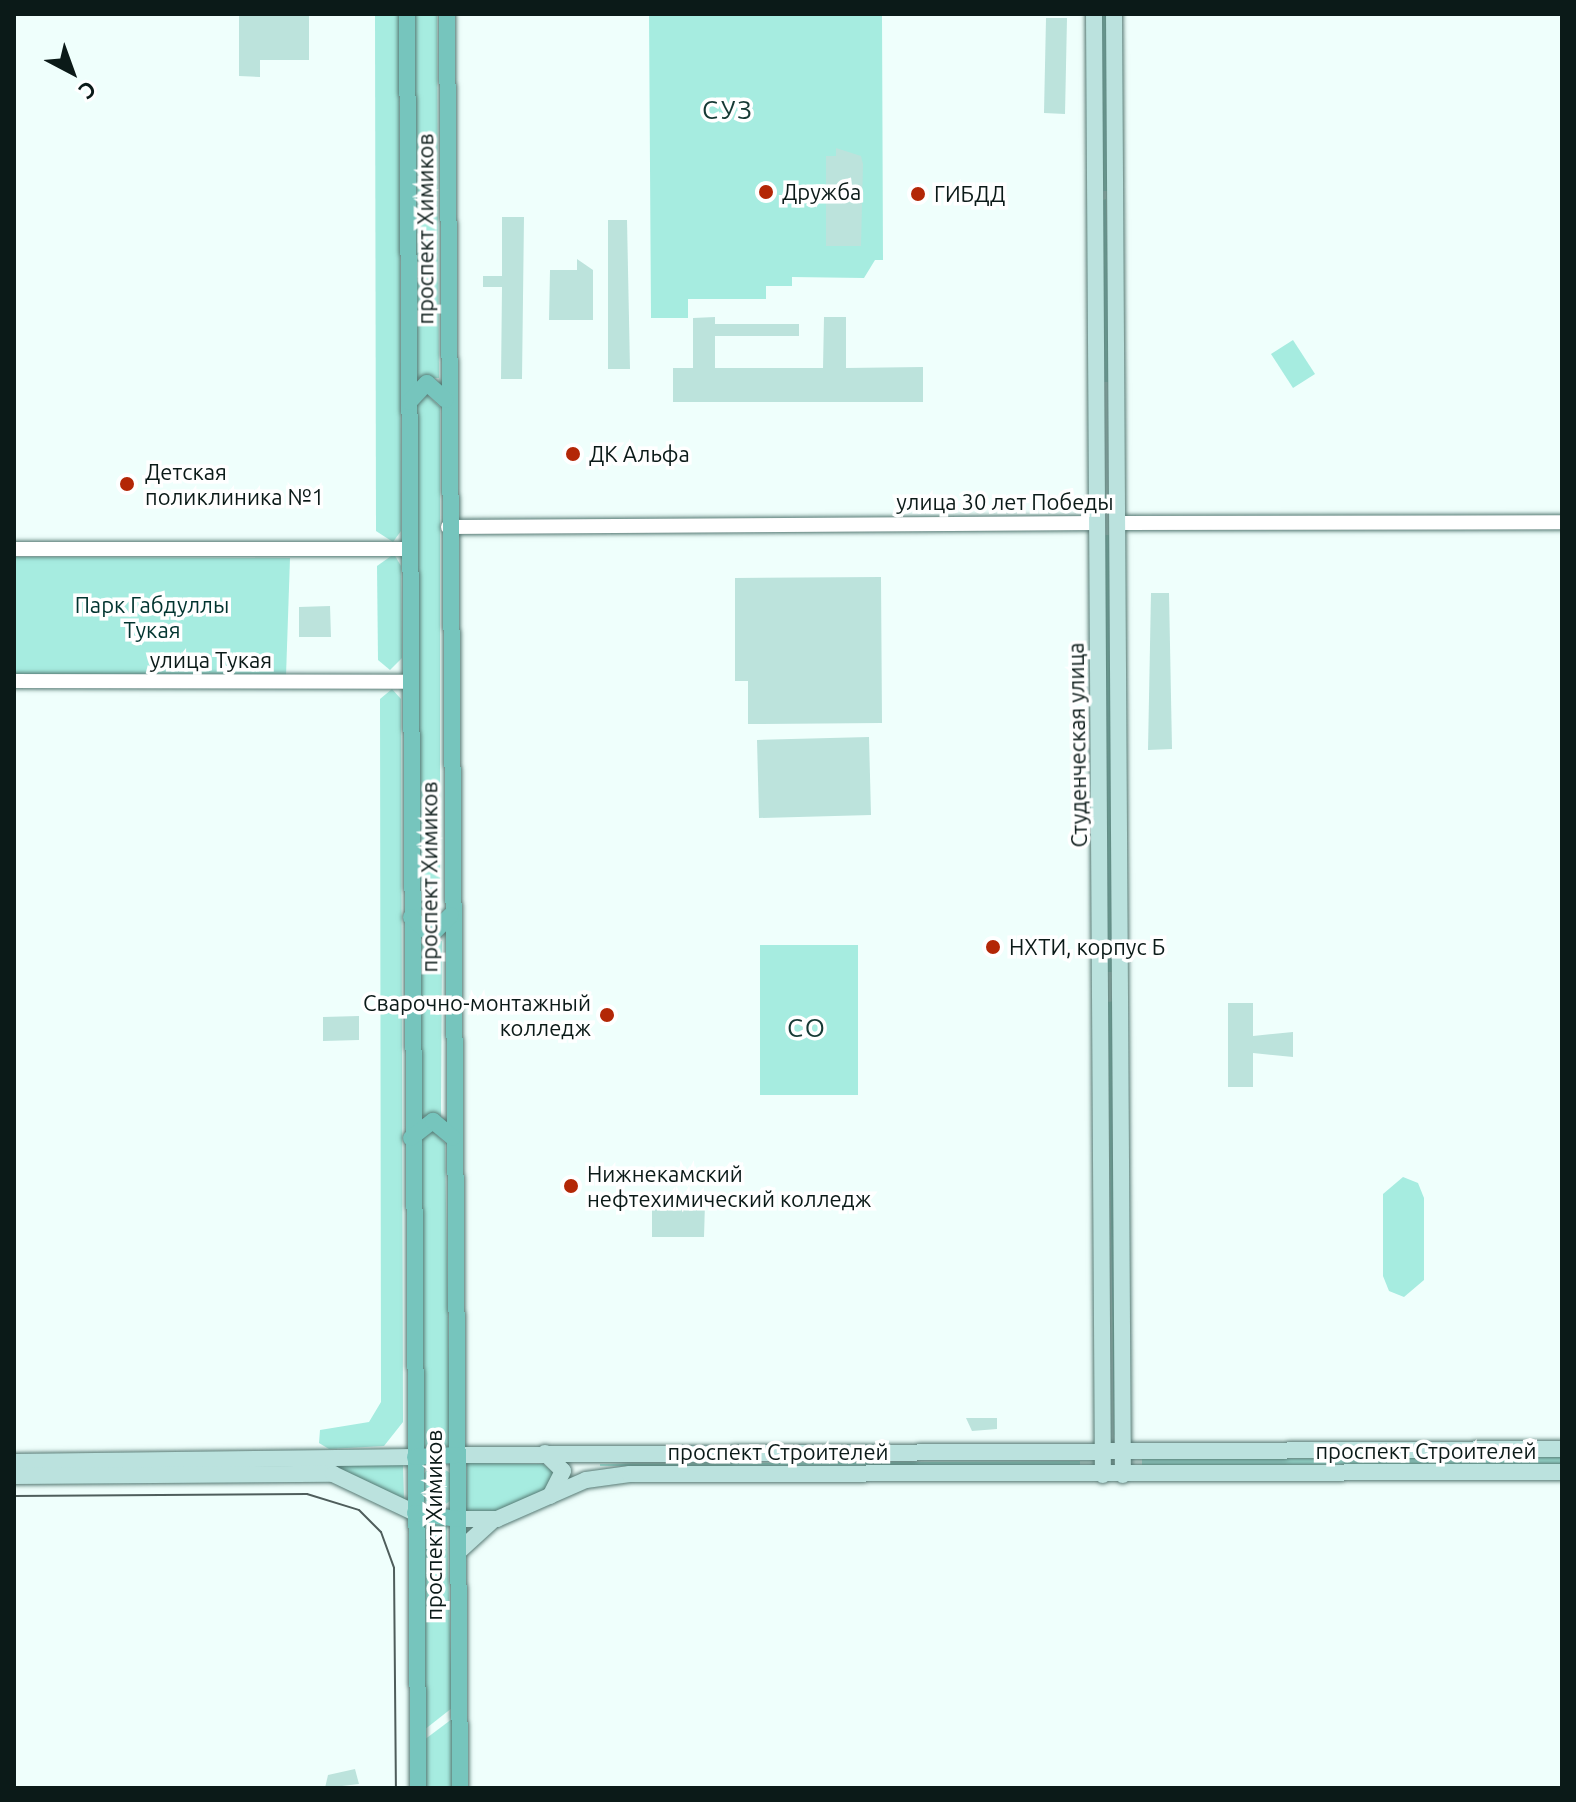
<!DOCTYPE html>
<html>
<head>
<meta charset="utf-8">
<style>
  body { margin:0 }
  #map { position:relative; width:1576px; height:1802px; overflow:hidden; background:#effffc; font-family:Ubuntu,sans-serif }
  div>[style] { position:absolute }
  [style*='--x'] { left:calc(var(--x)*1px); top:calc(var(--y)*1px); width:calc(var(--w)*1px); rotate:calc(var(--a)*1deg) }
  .green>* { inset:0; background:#a6ece0 }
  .round { border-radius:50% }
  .building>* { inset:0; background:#bce3dc }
  .roads { filter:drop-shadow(0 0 2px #557973) drop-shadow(0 0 2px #557973) }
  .tertiary>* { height:14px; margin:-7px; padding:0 7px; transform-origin:7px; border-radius:7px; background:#fff }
  .secondary>* { height:16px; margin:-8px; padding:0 8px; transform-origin:8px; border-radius:8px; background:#bbe2de }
  .primary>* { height:16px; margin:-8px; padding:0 8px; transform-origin:8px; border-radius:8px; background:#76c5bd }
  .tram>* { height:2px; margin:-1px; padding:0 1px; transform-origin:1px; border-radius:1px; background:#4f5e5c }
  .dots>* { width:22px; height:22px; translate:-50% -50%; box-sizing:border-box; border:4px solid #fff; border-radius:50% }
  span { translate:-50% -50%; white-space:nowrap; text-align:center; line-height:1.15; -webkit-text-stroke:7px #fff; paint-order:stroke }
  .poi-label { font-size:22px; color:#0b1a18 }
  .left { translate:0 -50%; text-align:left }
  .right { translate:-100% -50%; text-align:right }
  .street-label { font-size:22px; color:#0b1a18 }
  .park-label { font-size:22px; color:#01342f }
  .quarter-label { font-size:26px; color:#153934; letter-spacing:2px }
  .frame { position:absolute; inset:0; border:16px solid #0b1a18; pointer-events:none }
  .north { position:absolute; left:32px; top:32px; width:80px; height:80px; -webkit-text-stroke:6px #fff; paint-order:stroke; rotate:139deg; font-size:22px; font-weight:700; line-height:32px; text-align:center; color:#0b1a18 }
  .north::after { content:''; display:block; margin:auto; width:28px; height:36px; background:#0b1a18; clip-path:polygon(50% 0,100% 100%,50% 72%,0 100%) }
</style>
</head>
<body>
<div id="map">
  <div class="green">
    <div style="clip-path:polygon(375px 14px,399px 14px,401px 531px,393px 542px,376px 531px)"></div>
    <div style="clip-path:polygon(414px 14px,437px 14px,439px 378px,416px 378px)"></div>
    <div style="clip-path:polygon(649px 14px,882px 14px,883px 260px,875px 260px,864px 278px,792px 277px,792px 286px,766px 286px,766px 299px,688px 299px,688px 318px,651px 318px)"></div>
    <div style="clip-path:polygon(1100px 14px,1107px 14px,1108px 191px,1101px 191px)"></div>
    <div style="clip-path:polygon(1106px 199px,1110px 382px,1101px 382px,1103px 200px)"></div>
    <div style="clip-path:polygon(1293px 340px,1315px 374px,1293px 388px,1271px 354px)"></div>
    <div style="clip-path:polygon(427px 395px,440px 407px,440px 926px,419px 922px,414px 408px)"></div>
    <div style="clip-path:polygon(1103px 535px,1111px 535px,1114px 972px,1107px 972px)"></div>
    <div style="clip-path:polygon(394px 554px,401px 566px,402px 658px,390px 670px,378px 660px,377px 566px)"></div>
    <div style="clip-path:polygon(14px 557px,290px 558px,286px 676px,14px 674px)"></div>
    <div style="clip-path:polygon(392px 689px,401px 699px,403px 1422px,384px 1446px,329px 1449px,319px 1443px,320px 1430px,369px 1422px,381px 1402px,380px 699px)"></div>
    <div style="clip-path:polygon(442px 941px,441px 1116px,420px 1116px,420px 944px)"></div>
    <div style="clip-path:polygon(760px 945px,858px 945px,858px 1095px,760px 1095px)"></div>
    <div style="clip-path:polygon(1115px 1001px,1116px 1434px,1114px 1435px,1108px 1002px)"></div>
    <div style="clip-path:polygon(433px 1131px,445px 1143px,450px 1448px,422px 1448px,421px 1139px)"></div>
    <div style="clip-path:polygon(1403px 1177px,1418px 1183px,1424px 1198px,1424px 1280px,1404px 1297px,1389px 1291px,1383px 1276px,1383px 1194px)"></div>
    <div style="clip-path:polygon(1562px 1457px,1562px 1464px,1142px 1465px,1142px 1459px)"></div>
    <div style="clip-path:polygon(1080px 1461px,1080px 1465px,600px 1466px,600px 1464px)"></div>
    <div style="clip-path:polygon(467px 1463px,543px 1464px,554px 1473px,551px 1487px,499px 1512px,466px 1513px)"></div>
    <div style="clip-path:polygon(403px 1464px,404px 1500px,333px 1468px,14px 1471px)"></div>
    <div class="round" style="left:418px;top:1468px;width:38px;height:38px"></div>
    <div style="clip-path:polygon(423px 1525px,447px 1525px,452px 1708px,424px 1730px)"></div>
    <div style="clip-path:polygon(452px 1719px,453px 1788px,425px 1788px,424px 1740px)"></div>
  </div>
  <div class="building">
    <div style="clip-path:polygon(239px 14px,309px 14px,309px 60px,260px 60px,260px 77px,239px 76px)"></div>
    <div style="clip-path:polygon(1046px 18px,1067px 18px,1065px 114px,1044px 113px)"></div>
    <div style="clip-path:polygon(836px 148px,861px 156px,863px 164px,861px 246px,826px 246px,826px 156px,836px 156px)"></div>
    <div style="clip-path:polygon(502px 217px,524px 217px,522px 379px,501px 379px,502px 287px,483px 287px,483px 276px,502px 276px)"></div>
    <div style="clip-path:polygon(608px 220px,627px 220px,630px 369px,608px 369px)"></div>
    <div style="clip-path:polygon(577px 259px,593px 270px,593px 320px,549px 320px,550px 270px,577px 270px)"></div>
    <div style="clip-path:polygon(715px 317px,715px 324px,799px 324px,799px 336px,715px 336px,715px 368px,823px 368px,824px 317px,846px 317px,846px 368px,923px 367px,923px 402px,673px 402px,673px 368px,693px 368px,693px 318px)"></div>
    <div style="clip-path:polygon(881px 577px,882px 723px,748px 724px,748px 681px,735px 681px,735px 578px)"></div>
    <div style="clip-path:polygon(1151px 593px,1169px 593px,1172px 749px,1148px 750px)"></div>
    <div style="clip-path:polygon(330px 606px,331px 637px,299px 637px,299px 607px)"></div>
    <div style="clip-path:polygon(869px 737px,871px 815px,759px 818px,757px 740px)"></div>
    <div style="clip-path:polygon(1228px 1003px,1253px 1003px,1253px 1036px,1293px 1032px,1293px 1057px,1253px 1053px,1253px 1087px,1228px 1087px)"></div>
    <div style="clip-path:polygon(359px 1016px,359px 1040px,323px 1041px,323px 1017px)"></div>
    <div style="clip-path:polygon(652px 1203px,705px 1203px,704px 1237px,652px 1237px)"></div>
    <div style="clip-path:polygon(966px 1418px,997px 1418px,997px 1429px,972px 1431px)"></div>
    <div style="clip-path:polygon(355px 1769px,359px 1784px,325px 1788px,328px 1775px)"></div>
  </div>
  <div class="roads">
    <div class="tertiary">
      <div style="--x:1118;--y:523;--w:444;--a:-0.1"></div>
      <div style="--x:448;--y:527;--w:650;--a:-0.35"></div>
      <div style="--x:14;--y:549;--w:394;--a:0"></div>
      <div style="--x:14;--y:681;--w:395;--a:0.1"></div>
    </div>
    <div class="secondary">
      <div style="--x:1094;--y:14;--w:1461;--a:89.65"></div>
      <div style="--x:1114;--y:14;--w:1461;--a:89.65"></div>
      <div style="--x:545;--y:1453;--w:25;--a:45"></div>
      <div style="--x:563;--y:1471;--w:28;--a:117"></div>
      <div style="--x:457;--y:1455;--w:1105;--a:-0.31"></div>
      <div style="--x:14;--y:1462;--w:401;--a:-0.7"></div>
      <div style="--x:14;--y:1476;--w:319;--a:-0.4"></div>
      <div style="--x:333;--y:1474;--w:91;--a:25.4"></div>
      <div style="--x:457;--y:1519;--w:40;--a:0"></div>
      <div style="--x:497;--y:1519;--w:97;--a:-23.7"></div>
      <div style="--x:586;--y:1480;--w:44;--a:-7.8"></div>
      <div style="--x:630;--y:1474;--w:932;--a:-0.12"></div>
      <div style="--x:458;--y:1552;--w:46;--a:-42.4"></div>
    </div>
    <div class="primary">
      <div style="--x:407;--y:14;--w:1774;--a:89.64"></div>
      <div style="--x:447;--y:14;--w:1774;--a:89.58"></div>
      <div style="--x:409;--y:402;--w:26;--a:-47"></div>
      <div style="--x:427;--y:383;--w:25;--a:42"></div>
      <div style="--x:411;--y:917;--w:27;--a:42"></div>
      <div style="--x:431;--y:935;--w:28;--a:-45"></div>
      <div style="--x:411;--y:1138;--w:28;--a:-38"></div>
      <div style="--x:433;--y:1121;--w:26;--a:40"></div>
      <div style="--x:415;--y:1457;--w:42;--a:-2.7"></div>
      <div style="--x:415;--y:1513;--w:42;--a:8.1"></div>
    </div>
  </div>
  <div class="tram">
    <div style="--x:14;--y:1496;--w:293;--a:-0.4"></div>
    <div style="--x:307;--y:1494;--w:54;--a:17.1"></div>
    <div style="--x:359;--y:1510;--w:31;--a:45"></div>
    <div style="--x:381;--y:1532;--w:38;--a:70"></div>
    <div style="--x:394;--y:1568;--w:220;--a:89.5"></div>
  </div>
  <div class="dots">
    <div style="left:766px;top:192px;background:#b32706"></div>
    <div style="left:918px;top:194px;background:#b32706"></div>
    <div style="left:573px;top:454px;background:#b32706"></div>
    <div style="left:127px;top:484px;background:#b32706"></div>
    <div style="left:993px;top:947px;background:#b32706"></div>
    <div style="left:607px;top:1015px;background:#b32706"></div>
    <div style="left:571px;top:1186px;background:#b32706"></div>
  </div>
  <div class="poi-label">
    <span class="left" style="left:782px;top:192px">Дружба</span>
    <span class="left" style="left:934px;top:194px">ГИБДД</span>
    <span class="left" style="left:589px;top:454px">ДК Альфа</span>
    <span class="left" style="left:145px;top:484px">Детская<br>поликлиника №1</span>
    <span class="left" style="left:1009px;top:947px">НХТИ, корпус Б</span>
    <span class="right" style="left:591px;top:1015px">Сварочно-монтажный<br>колледж</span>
    <span class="left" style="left:587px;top:1186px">Нижнекамский<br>нефтехимический колледж</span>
  </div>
  <div class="street-label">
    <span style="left:425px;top:229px;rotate:-90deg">проспект Химиков</span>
    <span style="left:1005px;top:502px">улица 30 лет Победы</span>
    <span style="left:211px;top:660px">улица Тукая</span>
    <span style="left:1077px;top:745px;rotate:-91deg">Студенческая улица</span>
    <span style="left:429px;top:877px;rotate:-90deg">проспект Химиков</span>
    <span style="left:1426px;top:1451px">проспект Строителей</span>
    <span style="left:778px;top:1452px">проспект Строителей</span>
    <span style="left:434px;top:1525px;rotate:-90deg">проспект Химиков</span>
  </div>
  <div class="park-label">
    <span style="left:152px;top:617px">Парк Габдуллы<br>Тукая</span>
  </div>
  <div class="quarter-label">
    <span style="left:728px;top:110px">СУЗ</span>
    <span style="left:807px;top:1028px">СО</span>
  </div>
  <div class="frame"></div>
  <div class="north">С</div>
</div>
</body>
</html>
